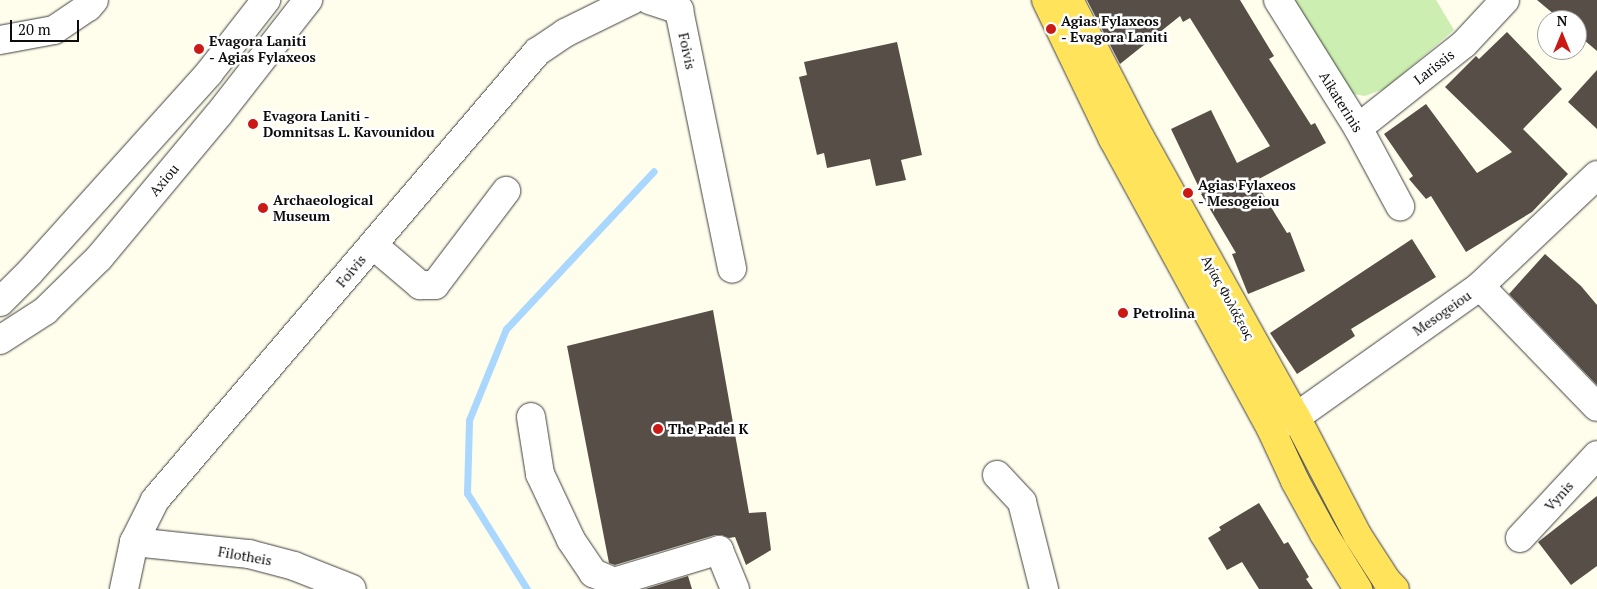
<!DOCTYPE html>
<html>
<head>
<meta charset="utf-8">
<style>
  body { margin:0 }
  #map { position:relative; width:1597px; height:589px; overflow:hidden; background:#fffdeb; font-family:"PT Serif",serif }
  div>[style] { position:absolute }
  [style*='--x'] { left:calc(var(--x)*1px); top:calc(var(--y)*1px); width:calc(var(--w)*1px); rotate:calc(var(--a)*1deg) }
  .green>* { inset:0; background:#cceeb0 }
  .stream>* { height:7px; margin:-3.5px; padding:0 3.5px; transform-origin:3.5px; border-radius:3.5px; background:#a9d7fd }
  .building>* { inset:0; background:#564e47 }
  .roads { filter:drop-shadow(0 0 1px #3f3f3f) drop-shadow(0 0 1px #3f3f3f) }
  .minor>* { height:28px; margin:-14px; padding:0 14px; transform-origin:14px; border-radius:14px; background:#fff }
  .major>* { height:28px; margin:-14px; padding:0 14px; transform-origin:14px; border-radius:14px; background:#ffe35b }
  .dots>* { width:14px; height:14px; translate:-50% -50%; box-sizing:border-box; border:2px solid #fff; border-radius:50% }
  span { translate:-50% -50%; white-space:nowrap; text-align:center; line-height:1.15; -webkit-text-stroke:5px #fff; paint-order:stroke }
  .poi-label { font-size:14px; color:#0c0c0c; font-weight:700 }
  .left { translate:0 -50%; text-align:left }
  .street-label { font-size:14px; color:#0c0c0c }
  .north { position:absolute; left:1537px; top:10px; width:50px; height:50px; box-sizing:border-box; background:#fff; border:1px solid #9e9e9e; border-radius:50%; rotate:0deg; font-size:14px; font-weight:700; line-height:20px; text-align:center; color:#0c0c0c }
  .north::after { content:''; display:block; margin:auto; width:18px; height:22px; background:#cb1a15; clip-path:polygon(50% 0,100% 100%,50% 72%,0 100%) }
  .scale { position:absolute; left:10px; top:20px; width:69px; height:22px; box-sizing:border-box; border:2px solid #0c0c0c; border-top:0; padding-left:6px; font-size:15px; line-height:18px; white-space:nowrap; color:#0c0c0c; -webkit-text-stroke:4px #fff; paint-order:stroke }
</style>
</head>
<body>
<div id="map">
  <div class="green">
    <div style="clip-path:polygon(1295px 0,1436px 0,1454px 30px,1386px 88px,1365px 96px,1348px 93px)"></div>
  </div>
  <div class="stream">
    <div style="--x:527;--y:589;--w:113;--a:-122"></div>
    <div style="--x:467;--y:493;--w:73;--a:-88.4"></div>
    <div style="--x:469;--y:420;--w:98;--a:-67.9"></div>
    <div style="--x:506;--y:329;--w:216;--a:-46.9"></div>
  </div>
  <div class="building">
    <div style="clip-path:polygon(1087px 0,1240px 0,1274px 56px,1269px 59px,1311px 125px,1315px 123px,1326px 143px,1255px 181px,1287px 233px,1290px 232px,1305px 271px,1248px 294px,1232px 254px,1236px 253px,1201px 194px,1202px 194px,1171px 129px,1211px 110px,1237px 163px,1270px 146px,1190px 18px,1183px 22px,1180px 16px,1120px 64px)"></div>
    <div style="clip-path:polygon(1537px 0,1597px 0,1597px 51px,1577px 34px,1577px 20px,1561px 20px)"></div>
    <div style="clip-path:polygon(1507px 32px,1562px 89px,1523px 129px,1568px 174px,1532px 212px,1466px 252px,1431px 196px,1426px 199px,1409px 179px,1413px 176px,1384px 134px,1426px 104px,1477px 173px,1512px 152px,1445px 87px,1476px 56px,1479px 59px)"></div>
    <div style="clip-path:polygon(897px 42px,922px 155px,901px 160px,906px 180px,876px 186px,870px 159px,827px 168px,824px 153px,817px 155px,799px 77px,807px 75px,804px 62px)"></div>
    <div style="clip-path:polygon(1597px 70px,1597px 129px,1568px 102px)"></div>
    <div style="clip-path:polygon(1412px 239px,1436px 277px,1351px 329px,1355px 336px,1297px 374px,1270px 333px)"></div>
    <div style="clip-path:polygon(1545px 254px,1581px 286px,1597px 305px,1597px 385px,1509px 294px)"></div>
    <div style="clip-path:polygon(713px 310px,749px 513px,766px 512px,771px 550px,746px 565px,735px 537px,729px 538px,722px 535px,715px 535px,615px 565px,609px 563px,567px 346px)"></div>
    <div style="clip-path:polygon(1597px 496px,1597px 566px,1571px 585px,1538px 542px)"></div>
    <div style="clip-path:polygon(1259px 503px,1284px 544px,1288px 542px,1309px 577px,1306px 579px,1313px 589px,1259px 589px,1242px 562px,1227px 570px,1208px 538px,1221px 530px,1219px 527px)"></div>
    <div style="clip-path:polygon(688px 576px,692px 589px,645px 589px)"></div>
  </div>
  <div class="roads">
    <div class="minor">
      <div style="--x:649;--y:0;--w:32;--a:18"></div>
      <div style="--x:679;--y:10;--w:264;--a:78.4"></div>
      <div style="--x:1278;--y:0;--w:151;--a:58"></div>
      <div style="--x:1358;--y:128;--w:89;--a:61.7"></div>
      <div style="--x:0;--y:40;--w:55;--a:-10.5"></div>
      <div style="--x:54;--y:30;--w:41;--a:-34.1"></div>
      <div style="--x:88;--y:7;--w:9;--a:-49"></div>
      <div style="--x:1358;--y:128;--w:135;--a:-38.4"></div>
      <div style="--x:1464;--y:44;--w:60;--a:-47"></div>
      <div style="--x:373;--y:245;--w:62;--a:40.4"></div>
      <div style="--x:420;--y:285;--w:15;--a:0"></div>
      <div style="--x:435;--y:285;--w:118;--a:-52.9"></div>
      <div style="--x:1480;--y:286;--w:168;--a:46"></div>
      <div style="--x:0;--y:302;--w:42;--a:-45"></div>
      <div style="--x:30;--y:272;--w:268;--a:-48"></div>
      <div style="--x:209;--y:73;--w:93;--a:-52"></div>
      <div style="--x:0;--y:340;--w:54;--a:-32.8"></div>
      <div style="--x:45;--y:311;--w:76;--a:-44.5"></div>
      <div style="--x:99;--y:258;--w:187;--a:-50.2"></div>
      <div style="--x:219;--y:114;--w:145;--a:-52"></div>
      <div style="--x:531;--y:417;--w:58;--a:81"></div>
      <div style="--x:540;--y:474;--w:73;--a:64.8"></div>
      <div style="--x:571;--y:540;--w:40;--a:56"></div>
      <div style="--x:593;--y:573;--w:23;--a:23"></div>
      <div style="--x:614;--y:582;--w:110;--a:-16.9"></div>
      <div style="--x:719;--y:550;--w:42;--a:67.7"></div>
      <div style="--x:1274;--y:427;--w:24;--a:-24"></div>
      <div style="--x:1296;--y:417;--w:226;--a:-35.4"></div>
      <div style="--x:1480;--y:286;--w:161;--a:-43.5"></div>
      <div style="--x:997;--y:475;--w:37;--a:47"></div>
      <div style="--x:1022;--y:502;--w:90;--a:75.8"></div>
      <div style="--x:1520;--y:538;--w:113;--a:-47.1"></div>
      <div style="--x:134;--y:542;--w:116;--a:6"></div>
      <div style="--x:249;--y:554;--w:47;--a:14.9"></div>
      <div style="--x:294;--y:566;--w:62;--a:21.6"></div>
      <div style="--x:124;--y:589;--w:48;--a:-78"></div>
      <div style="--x:134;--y:542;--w:47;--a:-63.4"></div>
      <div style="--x:155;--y:500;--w:589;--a:-49.55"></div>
      <div style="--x:537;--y:52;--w:34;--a:-34"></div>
      <div style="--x:565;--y:33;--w:75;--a:-26.2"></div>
    </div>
    <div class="major">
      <div style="--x:1046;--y:0;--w:154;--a:64.3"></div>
      <div style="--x:1113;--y:139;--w:330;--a:61.4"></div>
      <div style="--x:1271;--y:429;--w:57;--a:65.2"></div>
      <div style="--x:1295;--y:481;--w:60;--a:61.3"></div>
      <div style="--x:1324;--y:534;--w:65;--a:58.3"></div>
      <div style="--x:1069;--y:0;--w:144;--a:62.7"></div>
      <div style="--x:1135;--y:128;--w:331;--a:60.9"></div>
      <div style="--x:1296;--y:417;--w:134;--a:62.5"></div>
      <div style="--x:1358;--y:536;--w:54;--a:57.2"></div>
      <div style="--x:1387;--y:581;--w:11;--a:45"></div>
    </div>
  </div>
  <div class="dots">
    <div style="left:1051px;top:29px;background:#cb1a15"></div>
    <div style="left:199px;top:49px;background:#cb1a15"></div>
    <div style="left:253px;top:124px;background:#cb1a15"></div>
    <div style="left:1188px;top:193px;background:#cb1a15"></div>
    <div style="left:263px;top:208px;background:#cb1a15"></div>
    <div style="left:1123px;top:313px;background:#cb1a15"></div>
    <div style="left:658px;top:429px;background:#cb1a15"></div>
  </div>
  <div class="poi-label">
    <span class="left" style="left:1061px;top:29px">Agias Fylaxeos<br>- Evagora Laniti</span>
    <span class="left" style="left:209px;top:49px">Evagora Laniti<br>- Agias Fylaxeos</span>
    <span class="left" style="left:263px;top:124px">Evagora Laniti -<br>Domnitsas L. Kavounidou</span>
    <span class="left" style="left:1198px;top:193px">Agias Fylaxeos<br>- Mesogeiou</span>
    <span class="left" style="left:273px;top:208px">Archaeological<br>Museum</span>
    <span class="left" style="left:1133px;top:313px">Petrolina</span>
    <span class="left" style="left:668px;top:429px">The Padel K</span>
  </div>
  <div class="street-label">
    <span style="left:687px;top:51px;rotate:78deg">Foivis</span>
    <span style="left:1434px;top:67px;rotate:-38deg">Larissis</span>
    <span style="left:1341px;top:102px;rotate:58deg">Aikaterinis</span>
    <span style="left:164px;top:180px;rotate:-50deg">Axiou</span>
    <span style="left:351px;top:271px;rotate:-50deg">Foivis</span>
    <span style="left:1228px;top:297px;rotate:61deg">Αγίας Φυλάξεως</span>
    <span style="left:1442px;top:313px;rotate:-35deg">Mesogeiou</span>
    <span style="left:1559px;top:496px;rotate:-48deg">Vynis</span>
    <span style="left:245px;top:556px;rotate:10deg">Filotheis</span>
  </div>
  <div class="north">N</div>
  <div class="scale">20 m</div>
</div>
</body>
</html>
